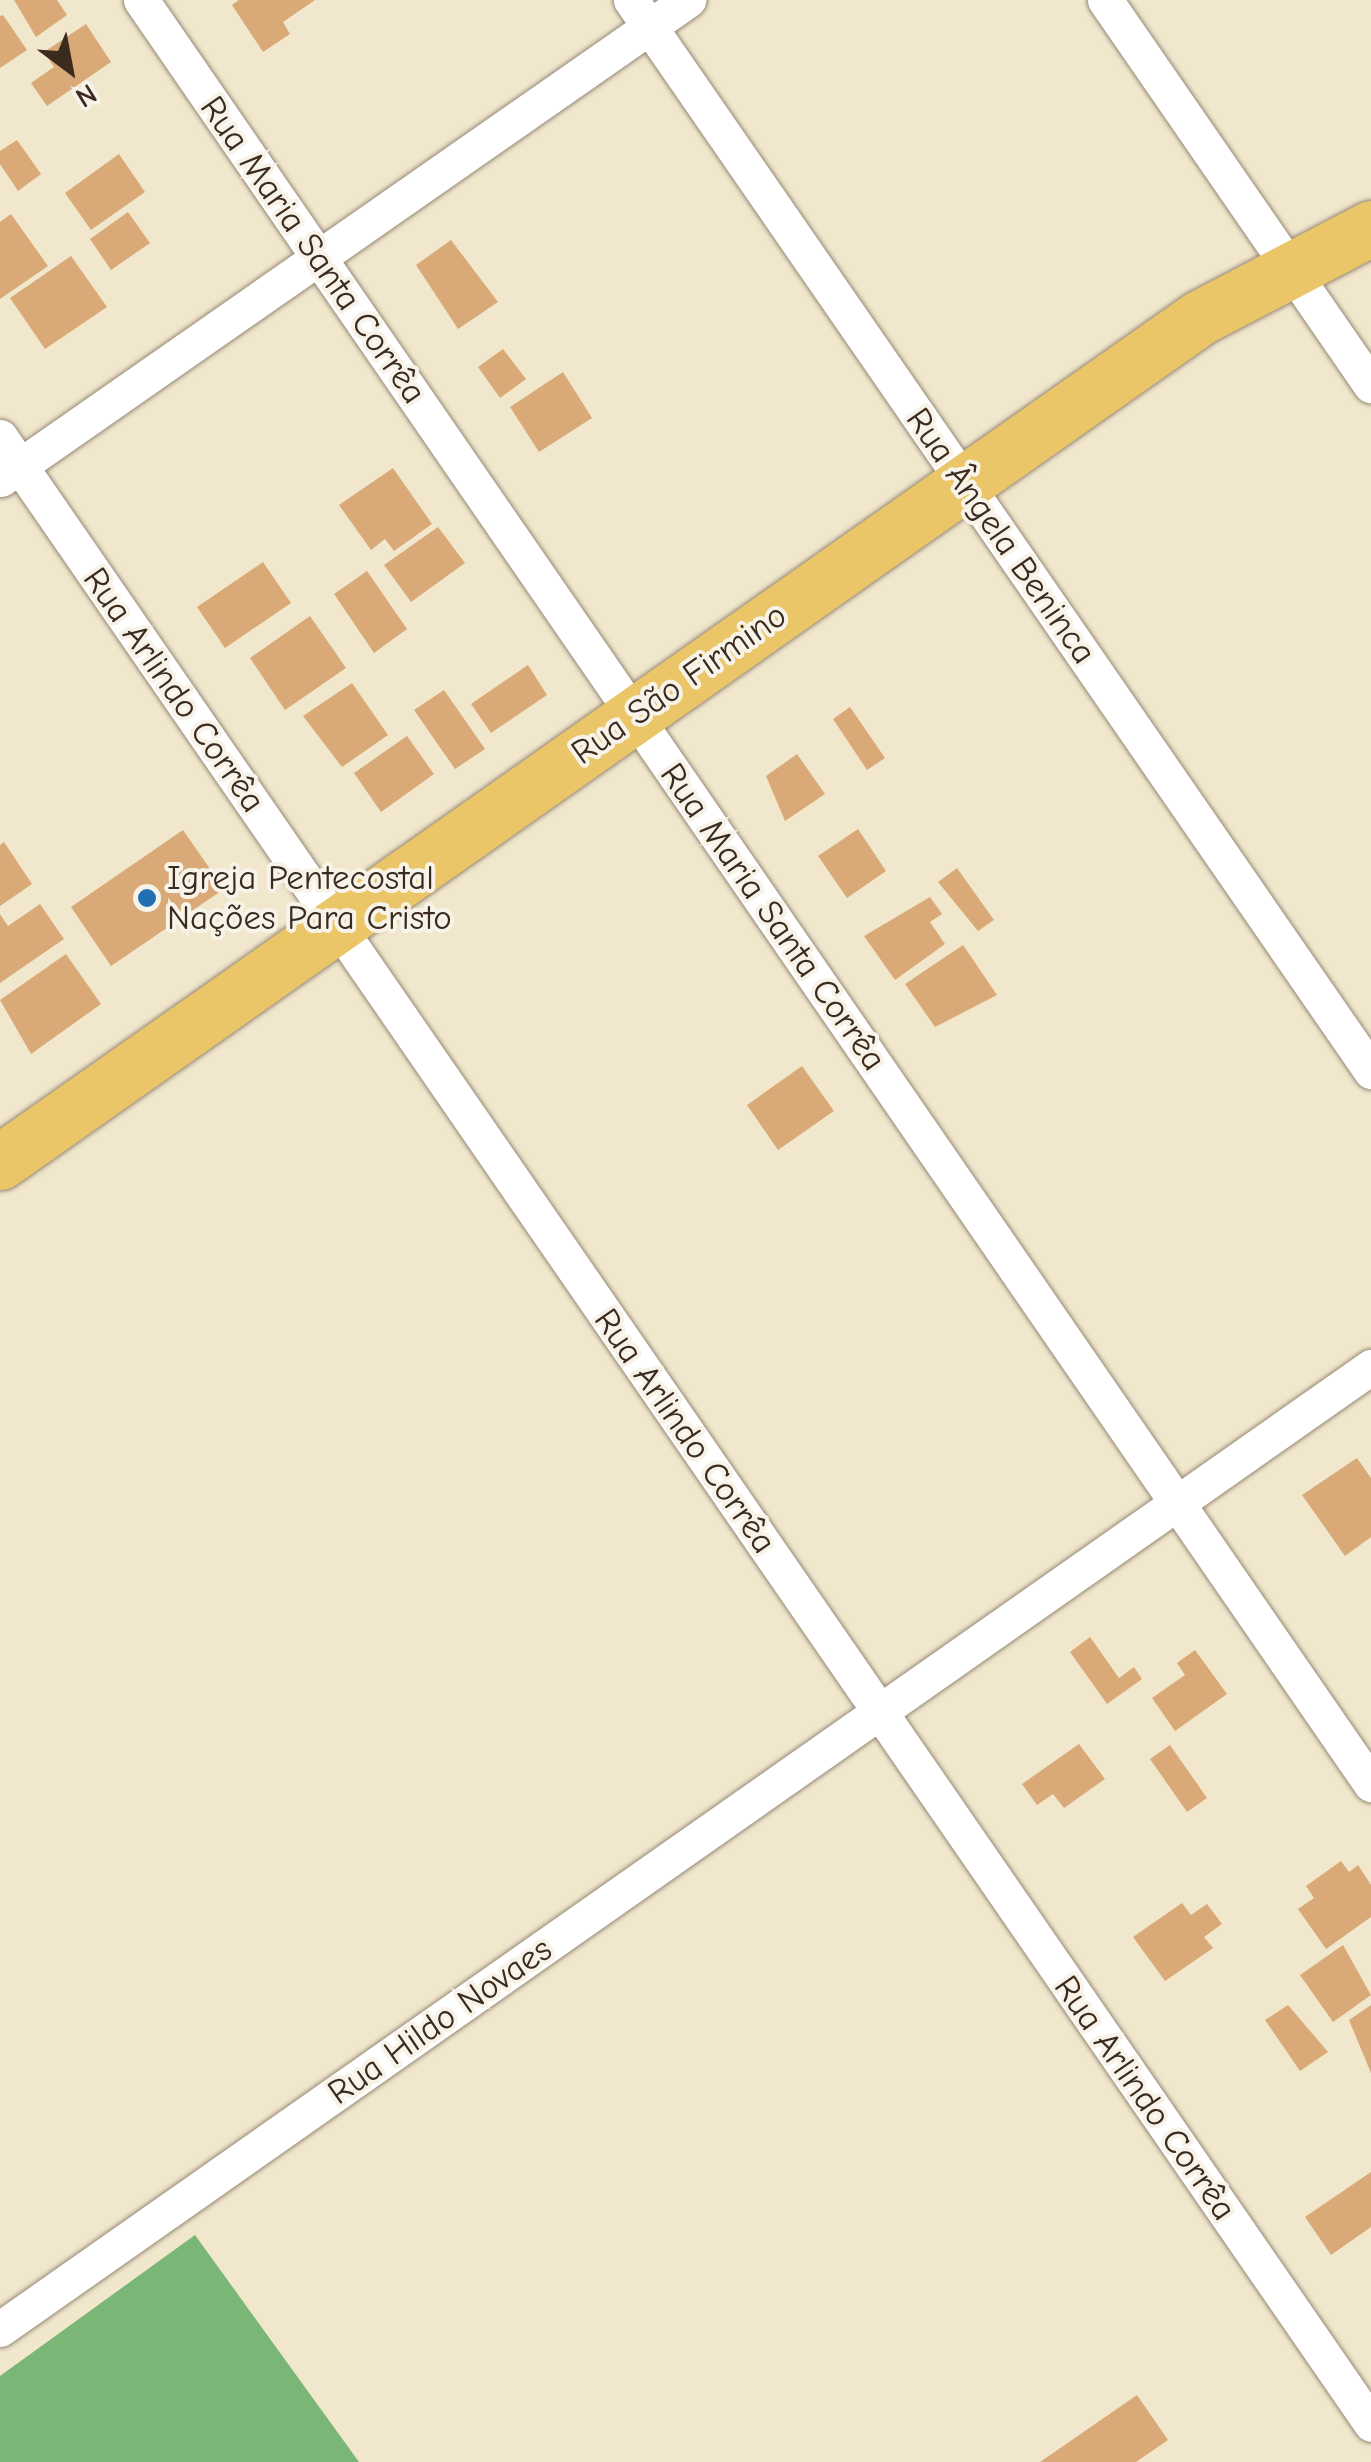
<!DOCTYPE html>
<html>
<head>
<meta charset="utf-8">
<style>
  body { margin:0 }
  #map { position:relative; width:1371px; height:2462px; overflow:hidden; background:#f1e7cd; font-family:"Comic Neue",sans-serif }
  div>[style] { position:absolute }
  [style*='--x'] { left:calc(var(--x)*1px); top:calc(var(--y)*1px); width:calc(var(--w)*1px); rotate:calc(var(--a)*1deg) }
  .forest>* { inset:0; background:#7ab676 }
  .building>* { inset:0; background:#d9aa77 }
  .roads { filter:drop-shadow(0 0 2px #968876) drop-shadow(0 0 2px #968876) }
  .street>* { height:35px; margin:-17.5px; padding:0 17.5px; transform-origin:17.5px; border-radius:17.5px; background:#fff }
  .primary>* { height:55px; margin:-27.5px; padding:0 27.5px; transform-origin:27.5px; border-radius:27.5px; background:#eac669 }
  .dots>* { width:28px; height:28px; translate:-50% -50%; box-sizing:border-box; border:5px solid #f7f3e8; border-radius:50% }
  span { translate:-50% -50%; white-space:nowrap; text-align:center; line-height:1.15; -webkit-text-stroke:8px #f7f3e8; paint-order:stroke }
  .street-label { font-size:35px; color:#3b2a1e }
  .poi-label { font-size:35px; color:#3b2a1e }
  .left { translate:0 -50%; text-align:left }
  .north { position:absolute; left:20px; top:20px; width:100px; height:100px; -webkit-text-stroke:8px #f7f3e8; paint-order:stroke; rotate:148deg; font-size:28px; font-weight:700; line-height:40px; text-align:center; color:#3b2a1e }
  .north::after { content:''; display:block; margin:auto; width:35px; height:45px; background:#3b2a1e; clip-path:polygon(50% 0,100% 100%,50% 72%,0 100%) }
</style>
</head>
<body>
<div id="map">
  <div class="forest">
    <div style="clip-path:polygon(195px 2235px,359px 2462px,0 2462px,0 2376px)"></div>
  </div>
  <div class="building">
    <div style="clip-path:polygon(14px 0,57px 0,67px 15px,36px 37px)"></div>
    <div style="clip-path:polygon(239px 0,315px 0,283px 22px,290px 34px,263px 52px,232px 5px)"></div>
    <div style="clip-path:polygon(3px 15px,27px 50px,0 68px,0 16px)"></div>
    <div style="clip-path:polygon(86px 24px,111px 62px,47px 106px,31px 83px,54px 67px,44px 52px)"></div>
    <div style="clip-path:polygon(17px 140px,41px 174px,18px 191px,0 164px,0 151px)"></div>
    <div style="clip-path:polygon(119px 154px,145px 192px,91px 230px,65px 193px)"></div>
    <div style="clip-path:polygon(128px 212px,150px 243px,111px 270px,90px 239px)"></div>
    <div style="clip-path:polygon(11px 214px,48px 266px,0 299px,0 222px)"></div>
    <div style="clip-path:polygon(451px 240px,498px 302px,458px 329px,416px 265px)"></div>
    <div style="clip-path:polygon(71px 256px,107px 307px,45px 349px,10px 298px)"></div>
    <div style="clip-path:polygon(503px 349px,526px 379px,500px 398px,478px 367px)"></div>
    <div style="clip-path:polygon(563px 372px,592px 418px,539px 452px,510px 407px)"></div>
    <div style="clip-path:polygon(393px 468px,432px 524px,394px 551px,385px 539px,371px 550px,339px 505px)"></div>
    <div style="clip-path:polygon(438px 527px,465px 563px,411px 602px,384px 565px)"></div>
    <div style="clip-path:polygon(263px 562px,291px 603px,225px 648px,197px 607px)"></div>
    <div style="clip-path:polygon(367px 571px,407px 629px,374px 653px,334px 594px)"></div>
    <div style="clip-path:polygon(310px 616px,346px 668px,285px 710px,250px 658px)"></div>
    <div style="clip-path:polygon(528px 665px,547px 695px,491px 733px,471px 704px)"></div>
    <div style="clip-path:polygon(352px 683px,388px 735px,342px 767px,303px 716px)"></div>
    <div style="clip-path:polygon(444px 690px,485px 749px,455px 769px,414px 710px)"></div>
    <div style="clip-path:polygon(850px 707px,885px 758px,867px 770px,833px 719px)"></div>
    <div style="clip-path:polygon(407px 736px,434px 774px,381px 812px,354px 773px)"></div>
    <div style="clip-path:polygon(797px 754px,825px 794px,785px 821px,766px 776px)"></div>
    <div style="clip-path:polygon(858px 829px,886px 871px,847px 898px,818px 856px)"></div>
    <div style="clip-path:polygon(183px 830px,224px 889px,111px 966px,71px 907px)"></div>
    <div style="clip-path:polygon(4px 842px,32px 884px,0 906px,0 845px)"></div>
    <div style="clip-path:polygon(957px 868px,994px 920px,978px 931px,938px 882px)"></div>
    <div style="clip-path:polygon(930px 897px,942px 914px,930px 922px,945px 944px,895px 980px,864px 936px)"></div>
    <div style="clip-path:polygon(40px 904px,64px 939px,0 983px,0 914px,8px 926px)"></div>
    <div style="clip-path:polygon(963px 945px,997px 995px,935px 1027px,905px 984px)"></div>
    <div style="clip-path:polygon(66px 954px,101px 1004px,31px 1054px,0 1000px)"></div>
    <div style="clip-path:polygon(802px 1066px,834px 1111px,778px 1150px,747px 1105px)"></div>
    <div style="clip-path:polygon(1357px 1458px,1371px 1478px,1371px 1537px,1345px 1556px,1302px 1495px)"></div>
    <div style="clip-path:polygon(1090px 1637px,1119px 1678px,1134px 1667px,1142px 1679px,1107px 1704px,1070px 1652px)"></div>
    <div style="clip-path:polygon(1195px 1650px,1227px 1694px,1175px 1731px,1152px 1698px,1185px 1675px,1177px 1663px)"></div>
    <div style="clip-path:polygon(1079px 1744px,1105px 1779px,1064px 1808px,1053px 1794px,1037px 1805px,1022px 1784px)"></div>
    <div style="clip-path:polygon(1170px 1745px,1207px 1798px,1187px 1812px,1150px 1759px)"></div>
    <div style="clip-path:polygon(1341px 1861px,1349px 1872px,1358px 1865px,1371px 1885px,1371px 1917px,1326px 1949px,1298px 1909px,1314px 1898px,1306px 1886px)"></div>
    <div style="clip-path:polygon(1182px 1903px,1191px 1915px,1207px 1904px,1222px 1924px,1204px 1937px,1213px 1948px,1165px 1981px,1133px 1937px)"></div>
    <div style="clip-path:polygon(1343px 1945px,1371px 1995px,1333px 2022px,1300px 1975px)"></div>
    <div style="clip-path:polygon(1288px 2005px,1328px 2052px,1300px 2071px,1265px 2020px)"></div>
    <div style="clip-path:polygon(1371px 2005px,1371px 2073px,1349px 2020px)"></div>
    <div style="clip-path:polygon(1371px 2172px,1371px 2227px,1331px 2255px,1305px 2217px)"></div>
    <div style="clip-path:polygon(1137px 2395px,1168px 2440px,1136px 2462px,1040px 2462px)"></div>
  </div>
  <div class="roads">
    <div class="street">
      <div style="--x:141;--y:0;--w:2167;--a:55.42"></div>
      <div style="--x:631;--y:0;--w:1302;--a:55.36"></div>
      <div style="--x:1105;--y:0;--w:468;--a:55.4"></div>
      <div style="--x:0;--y:437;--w:2414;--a:55.39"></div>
      <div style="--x:1;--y:479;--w:838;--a:-34.89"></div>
      <div style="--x:0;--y:2329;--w:1675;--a:-35.06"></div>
    </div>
    <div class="primary">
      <div style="--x:0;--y:1162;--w:1466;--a:-35.14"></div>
      <div style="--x:1199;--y:318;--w:194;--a:-27.6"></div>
    </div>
  </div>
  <div class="dots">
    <div style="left:147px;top:898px;background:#1f6fb2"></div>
  </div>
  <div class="street-label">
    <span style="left:313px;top:250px;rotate:55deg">Rua Maria Santa Corrêa</span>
    <span style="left:1001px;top:536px;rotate:55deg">Rua Ângela Beninca</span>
    <span style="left:679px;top:684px;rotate:-35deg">Rua São Firmino</span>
    <span style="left:174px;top:690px;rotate:55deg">Rua Arlindo Corrêa</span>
    <span style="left:773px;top:917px;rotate:55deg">Rua Maria Santa Corrêa</span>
    <span style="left:685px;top:1431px;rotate:55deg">Rua Arlindo Corrêa</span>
    <span style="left:440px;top:2021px;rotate:-35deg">Rua Hildo Novaes</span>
    <span style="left:1145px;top:2098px;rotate:55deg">Rua Arlindo Corrêa</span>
  </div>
  <div class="poi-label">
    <span class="left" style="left:167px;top:898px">Igreja Pentecostal<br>Nações Para Cristo</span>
  </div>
  <div class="north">N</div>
</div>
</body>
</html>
